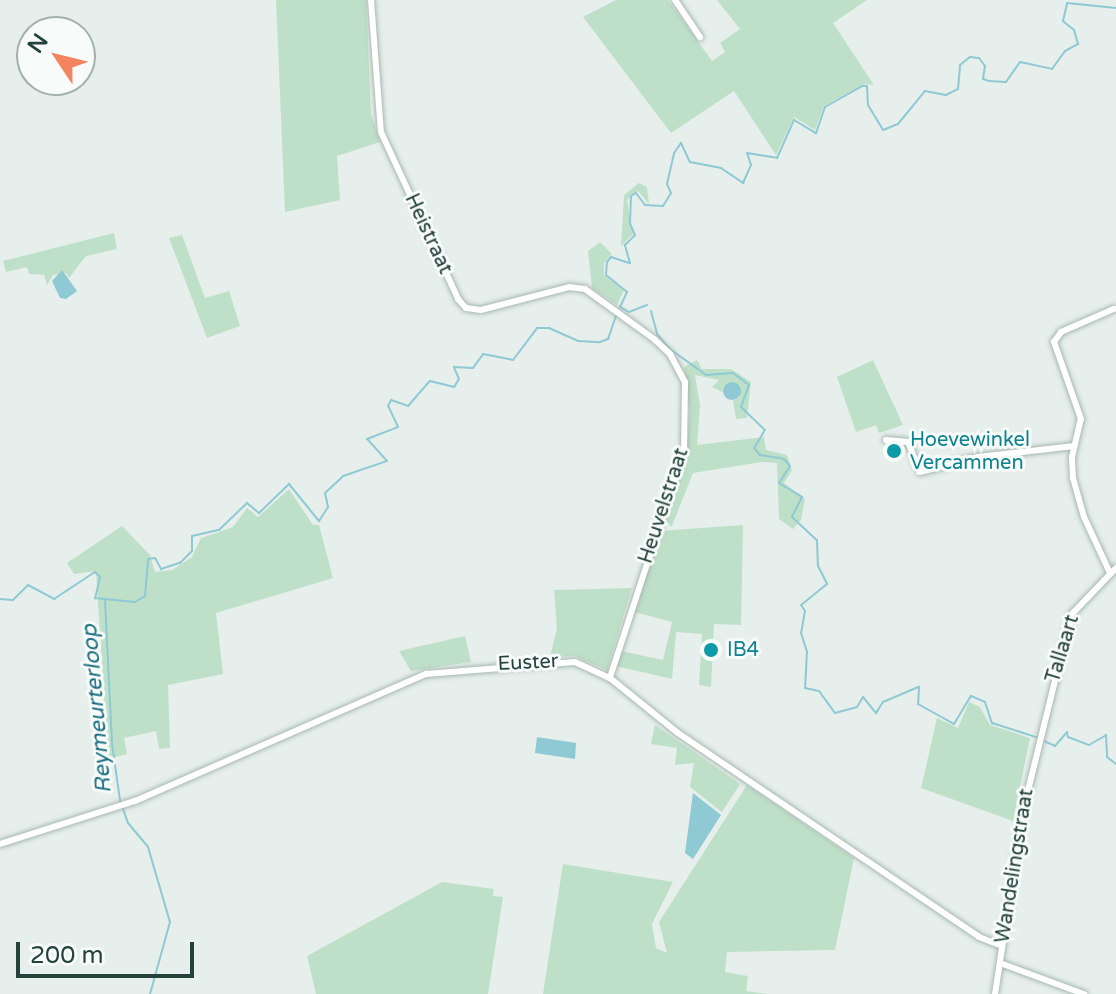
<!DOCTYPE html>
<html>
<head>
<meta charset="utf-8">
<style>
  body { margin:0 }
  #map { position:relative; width:1116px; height:994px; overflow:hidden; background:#e6efeb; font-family:"Varela Round",sans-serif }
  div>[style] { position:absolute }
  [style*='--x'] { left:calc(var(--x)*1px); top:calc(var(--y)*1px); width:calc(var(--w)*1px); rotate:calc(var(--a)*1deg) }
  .green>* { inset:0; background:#bfe0c8 }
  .water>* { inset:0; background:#8ec9d4 }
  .round { border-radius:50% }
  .stream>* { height:2px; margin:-1px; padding:0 1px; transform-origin:1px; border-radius:1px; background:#8ec9d4 }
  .roads { filter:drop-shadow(0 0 2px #a8b8b2) drop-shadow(0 0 2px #a8b8b2) }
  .minor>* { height:6px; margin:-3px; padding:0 3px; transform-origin:3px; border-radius:3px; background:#fff }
  .dots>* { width:22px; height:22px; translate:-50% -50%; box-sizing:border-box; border:4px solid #f7fbf9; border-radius:50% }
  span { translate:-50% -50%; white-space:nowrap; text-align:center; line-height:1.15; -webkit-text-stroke:6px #f7fbf9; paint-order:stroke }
  .street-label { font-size:20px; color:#24423a }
  .culture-label { font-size:20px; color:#0d838f }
  .left { translate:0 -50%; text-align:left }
  .water-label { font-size:22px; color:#1c6f80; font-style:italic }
  .north { position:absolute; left:16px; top:16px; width:80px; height:80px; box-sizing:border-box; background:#f7fbf9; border:2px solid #a3b1ad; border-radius:50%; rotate:305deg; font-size:22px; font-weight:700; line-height:32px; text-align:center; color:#24423a }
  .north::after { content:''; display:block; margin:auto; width:28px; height:36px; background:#f4845f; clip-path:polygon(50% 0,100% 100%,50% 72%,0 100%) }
  .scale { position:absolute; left:16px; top:942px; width:178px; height:36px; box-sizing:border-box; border:4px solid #24423a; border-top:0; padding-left:10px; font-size:24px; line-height:28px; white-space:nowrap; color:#24423a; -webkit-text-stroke:6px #f7fbf9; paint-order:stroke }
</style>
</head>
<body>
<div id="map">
  <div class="green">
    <div style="clip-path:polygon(276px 0,366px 0,371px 114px,380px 142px,337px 156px,340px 200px,285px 212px)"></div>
    <div style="clip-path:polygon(616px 0,668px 0,712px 61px,725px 52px,720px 43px,740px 29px,717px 0,867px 0,833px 23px,874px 85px,864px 84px,824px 106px,815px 130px,794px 117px,776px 155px,734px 91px,671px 133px,583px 17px)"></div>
    <div style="clip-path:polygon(639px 183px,647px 187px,649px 204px,638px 191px,627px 200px,633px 234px,621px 246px,624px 195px)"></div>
    <div style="clip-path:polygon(114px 233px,117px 249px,86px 256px,69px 278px,66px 273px,53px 275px,47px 285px,44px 275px,29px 274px,27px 267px,6px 272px,3px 261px)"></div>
    <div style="clip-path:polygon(182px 235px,205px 298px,229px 291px,240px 326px,207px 338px,169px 238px)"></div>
    <div style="clip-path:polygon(600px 242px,612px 254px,604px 263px,604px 275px,624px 290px,617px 305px,592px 288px,588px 251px)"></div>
    <div style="clip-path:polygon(697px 360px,702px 369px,731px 369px,751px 382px,747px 418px,736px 419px,733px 401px,740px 397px,724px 386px,722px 392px,712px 387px,719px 380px,695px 375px,700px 405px,697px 445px,764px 437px,766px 450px,787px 455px,792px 470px,784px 483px,805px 499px,801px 520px,793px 529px,779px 519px,777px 463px,762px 462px,693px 473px,672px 526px,663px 525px,687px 447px,690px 413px,684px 367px)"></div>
    <div style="clip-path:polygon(873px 360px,903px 425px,879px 433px,876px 425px,856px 432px,837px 377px)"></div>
    <div style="clip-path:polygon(289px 489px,313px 525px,319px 525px,333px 578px,216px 613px,223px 674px,168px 685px,170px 748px,159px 749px,156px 731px,124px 738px,127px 754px,108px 759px,96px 571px,74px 574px,67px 563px,122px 526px,150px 555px,155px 572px,172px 570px,192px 557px,201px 538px,233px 527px,247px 508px,258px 517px)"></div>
    <div style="clip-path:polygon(743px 525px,741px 625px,714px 624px,711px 687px,699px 685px,702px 634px,676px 632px,672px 679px,616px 666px,621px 651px,663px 660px,672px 622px,631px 611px,660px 531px)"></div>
    <div style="clip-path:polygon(632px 588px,607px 670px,574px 656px,550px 657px,557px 628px,554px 590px)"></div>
    <div style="clip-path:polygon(465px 636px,471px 662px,411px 671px,399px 651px)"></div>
    <div style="clip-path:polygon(969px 702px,980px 707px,990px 725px,1030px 738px,1013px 821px,921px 788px,937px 718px,958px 728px)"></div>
    <div style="clip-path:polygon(655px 725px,740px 784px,722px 812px,690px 787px,694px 763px,675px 765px,677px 748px,651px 744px)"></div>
    <div style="clip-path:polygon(747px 785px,854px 858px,835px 950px,727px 952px,725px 972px,748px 976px,746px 991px,768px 994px,543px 994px,563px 864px,673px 882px,652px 924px,656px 948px,667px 953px,659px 922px)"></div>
    <div style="clip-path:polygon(442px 882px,494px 889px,493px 896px,503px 897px,488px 994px,316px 994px,307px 956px)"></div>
  </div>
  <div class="water">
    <div style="clip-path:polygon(62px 270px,77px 291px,66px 299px,60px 298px,52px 281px)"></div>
    <div class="round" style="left:723px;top:382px;width:18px;height:18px"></div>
    <div style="clip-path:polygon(537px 737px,576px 743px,575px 759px,535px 753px)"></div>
    <div style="clip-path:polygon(693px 793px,721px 815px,693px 859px,685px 853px)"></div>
  </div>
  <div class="stream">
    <div style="--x:647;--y:305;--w:19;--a:159"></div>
    <div style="--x:629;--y:312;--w:10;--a:-151"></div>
    <div style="--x:620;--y:307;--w:17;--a:-65"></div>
    <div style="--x:627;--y:292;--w:27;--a:-141"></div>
    <div style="--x:606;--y:275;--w:13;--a:-86"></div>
    <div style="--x:607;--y:262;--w:6;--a:-51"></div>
    <div style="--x:611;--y:257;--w:20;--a:18"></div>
    <div style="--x:630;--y:263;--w:19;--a:-106"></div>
    <div style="--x:625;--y:245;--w:14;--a:-45"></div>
    <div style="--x:635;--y:235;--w:12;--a:-114"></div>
    <div style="--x:630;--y:224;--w:28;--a:-88"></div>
    <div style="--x:631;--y:196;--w:6;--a:-31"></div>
    <div style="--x:636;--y:193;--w:15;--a:53"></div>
    <div style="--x:645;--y:205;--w:18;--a:3"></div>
    <div style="--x:663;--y:206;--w:15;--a:-58"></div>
    <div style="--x:671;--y:193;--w:10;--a:-114"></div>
    <div style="--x:667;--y:184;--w:32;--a:-77"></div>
    <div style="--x:674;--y:153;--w:12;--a:-55"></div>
    <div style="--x:681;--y:143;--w:21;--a:65"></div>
    <div style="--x:690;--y:162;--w:32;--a:11"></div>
    <div style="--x:721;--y:168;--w:27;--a:34"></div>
    <div style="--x:743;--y:183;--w:20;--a:-66"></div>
    <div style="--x:751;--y:165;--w:13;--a:-108"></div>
    <div style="--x:747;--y:153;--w:30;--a:9"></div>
    <div style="--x:777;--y:158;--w:42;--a:-65.9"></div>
    <div style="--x:794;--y:120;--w:26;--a:31"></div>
    <div style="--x:816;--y:133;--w:28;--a:-71"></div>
    <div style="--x:825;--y:107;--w:43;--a:-29.6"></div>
    <div style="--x:862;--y:86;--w:5;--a:0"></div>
    <div style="--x:867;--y:86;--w:19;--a:87"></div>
    <div style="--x:868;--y:105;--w:29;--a:59"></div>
    <div style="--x:883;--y:130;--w:16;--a:-22"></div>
    <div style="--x:898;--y:124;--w:43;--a:-50.7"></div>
    <div style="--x:925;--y:91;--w:21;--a:11"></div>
    <div style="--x:946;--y:95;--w:13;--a:-27"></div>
    <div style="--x:958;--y:89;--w:24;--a:-85"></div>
    <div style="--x:960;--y:65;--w:13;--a:-39"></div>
    <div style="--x:970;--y:57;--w:9;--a:6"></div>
    <div style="--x:979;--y:58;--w:10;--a:53"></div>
    <div style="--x:985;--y:66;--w:13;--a:99"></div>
    <div style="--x:983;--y:79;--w:6;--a:18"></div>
    <div style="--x:989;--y:81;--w:17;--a:3"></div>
    <div style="--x:1006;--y:82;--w:24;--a:-55"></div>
    <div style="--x:1020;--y:62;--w:33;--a:12"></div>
    <div style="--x:1052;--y:69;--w:22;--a:-54"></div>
    <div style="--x:1065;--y:51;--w:15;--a:-28"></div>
    <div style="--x:1078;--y:44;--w:15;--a:-106"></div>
    <div style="--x:1074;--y:30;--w:14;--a:-141"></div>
    <div style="--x:1063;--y:21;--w:18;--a:-77"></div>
    <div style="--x:1067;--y:3;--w:49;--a:5.8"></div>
    <div style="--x:651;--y:311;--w:24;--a:75"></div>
    <div style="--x:657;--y:334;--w:20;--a:49"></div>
    <div style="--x:670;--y:349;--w:44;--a:35.8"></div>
    <div style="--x:706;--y:375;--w:27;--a:-4"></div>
    <div style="--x:733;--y:373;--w:20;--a:37"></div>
    <div style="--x:749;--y:385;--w:23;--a:110"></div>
    <div style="--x:741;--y:407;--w:33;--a:44"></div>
    <div style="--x:765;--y:430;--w:21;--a:121"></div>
    <div style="--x:754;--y:448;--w:9;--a:49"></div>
    <div style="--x:760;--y:455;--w:24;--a:9"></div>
    <div style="--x:784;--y:459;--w:9;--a:49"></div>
    <div style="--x:790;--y:466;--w:20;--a:123"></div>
    <div style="--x:779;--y:483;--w:27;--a:31"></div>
    <div style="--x:802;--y:497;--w:22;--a:117"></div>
    <div style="--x:792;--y:517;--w:34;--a:43"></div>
    <div style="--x:817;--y:540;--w:26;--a:88"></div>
    <div style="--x:818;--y:566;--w:20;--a:63"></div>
    <div style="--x:827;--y:584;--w:33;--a:141"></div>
    <div style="--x:801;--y:605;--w:7;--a:56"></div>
    <div style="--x:805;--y:611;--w:22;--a:100"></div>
    <div style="--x:801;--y:633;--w:19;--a:72"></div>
    <div style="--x:807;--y:651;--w:37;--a:93"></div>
    <div style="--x:805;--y:688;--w:14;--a:12"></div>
    <div style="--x:819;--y:691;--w:27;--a:54"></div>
    <div style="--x:835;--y:713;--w:23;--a:-15"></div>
    <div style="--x:857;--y:707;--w:12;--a:-59"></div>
    <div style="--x:863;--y:697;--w:21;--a:51"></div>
    <div style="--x:876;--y:713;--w:13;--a:-58"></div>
    <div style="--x:883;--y:702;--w:39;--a:-23"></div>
    <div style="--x:919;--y:687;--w:17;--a:93"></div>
    <div style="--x:918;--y:704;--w:41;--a:29.1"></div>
    <div style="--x:954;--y:724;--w:33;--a:-59"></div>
    <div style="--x:971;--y:696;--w:15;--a:23"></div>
    <div style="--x:985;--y:702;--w:22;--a:72"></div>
    <div style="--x:992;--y:723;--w:49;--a:17.7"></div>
    <div style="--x:0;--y:599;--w:13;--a:4"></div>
    <div style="--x:13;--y:600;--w:21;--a:-45"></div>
    <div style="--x:28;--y:585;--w:30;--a:28"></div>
    <div style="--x:54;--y:599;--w:49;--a:-33.4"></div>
    <div style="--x:95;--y:572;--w:7;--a:45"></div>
    <div style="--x:100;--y:577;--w:22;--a:103"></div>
    <div style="--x:95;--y:598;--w:40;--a:5.7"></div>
    <div style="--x:135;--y:602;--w:12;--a:-31"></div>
    <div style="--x:145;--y:596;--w:37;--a:-85"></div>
    <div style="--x:148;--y:559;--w:7;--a:-8"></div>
    <div style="--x:155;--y:558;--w:13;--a:61"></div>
    <div style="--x:161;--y:569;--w:20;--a:-18"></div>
    <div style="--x:180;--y:563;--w:17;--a:-45"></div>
    <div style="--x:192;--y:551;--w:15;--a:-90"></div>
    <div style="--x:192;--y:536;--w:28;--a:-13"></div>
    <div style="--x:219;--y:530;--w:39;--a:-44"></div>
    <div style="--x:247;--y:503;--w:16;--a:40"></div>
    <div style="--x:259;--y:513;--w:42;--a:-44"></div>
    <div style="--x:289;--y:484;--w:48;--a:51"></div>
    <div style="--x:319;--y:521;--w:17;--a:-57"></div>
    <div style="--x:328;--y:507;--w:14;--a:-102"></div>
    <div style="--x:325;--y:493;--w:25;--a:-43"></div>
    <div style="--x:343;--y:476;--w:46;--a:-18.8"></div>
    <div style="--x:387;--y:461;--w:30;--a:-132"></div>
    <div style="--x:367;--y:439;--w:33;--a:-21"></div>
    <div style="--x:398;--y:427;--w:23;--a:-115"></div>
    <div style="--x:388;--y:406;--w:7;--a:-63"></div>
    <div style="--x:391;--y:400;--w:18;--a:19"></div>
    <div style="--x:408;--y:406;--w:33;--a:-49"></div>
    <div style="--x:430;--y:381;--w:25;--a:14"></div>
    <div style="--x:454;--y:387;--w:9;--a:-58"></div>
    <div style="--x:459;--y:379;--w:13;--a:-113"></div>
    <div style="--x:454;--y:367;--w:19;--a:3"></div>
    <div style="--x:473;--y:368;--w:17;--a:-54"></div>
    <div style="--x:483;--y:354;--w:31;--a:11"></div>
    <div style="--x:513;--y:360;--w:40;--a:-53"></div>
    <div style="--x:537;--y:328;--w:12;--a:0"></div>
    <div style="--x:549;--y:328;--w:32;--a:24"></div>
    <div style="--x:578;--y:341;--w:22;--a:3"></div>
    <div style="--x:600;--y:342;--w:9;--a:-21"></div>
    <div style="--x:608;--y:339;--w:24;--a:-71"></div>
    <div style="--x:105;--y:600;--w:144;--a:87.2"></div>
    <div style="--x:112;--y:744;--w:57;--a:81.9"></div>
    <div style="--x:120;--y:800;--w:24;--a:71"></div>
    <div style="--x:128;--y:823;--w:31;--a:50"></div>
    <div style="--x:148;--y:847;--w:78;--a:73.7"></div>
    <div style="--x:170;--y:922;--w:75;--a:105.5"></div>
    <div style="--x:1044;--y:741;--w:12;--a:24"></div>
    <div style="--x:1055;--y:746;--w:18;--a:-49"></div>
    <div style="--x:1067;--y:732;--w:5;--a:79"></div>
    <div style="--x:1068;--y:737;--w:22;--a:21"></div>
    <div style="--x:1089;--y:745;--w:20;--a:-30"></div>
    <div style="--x:1106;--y:735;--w:22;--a:87"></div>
    <div style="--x:1107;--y:757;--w:11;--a:38"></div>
  </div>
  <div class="roads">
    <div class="minor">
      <div style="--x:371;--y:0;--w:132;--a:85.7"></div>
      <div style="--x:381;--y:132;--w:184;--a:65.2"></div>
      <div style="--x:458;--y:299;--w:12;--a:48"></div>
      <div style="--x:466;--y:308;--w:15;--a:8"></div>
      <div style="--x:481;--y:310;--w:91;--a:-14.6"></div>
      <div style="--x:569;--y:287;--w:16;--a:7"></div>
      <div style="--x:585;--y:289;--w:85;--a:35.9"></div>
      <div style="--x:654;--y:339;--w:22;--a:43"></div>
      <div style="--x:670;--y:354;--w:32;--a:62"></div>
      <div style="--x:685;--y:382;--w:69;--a:90.8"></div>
      <div style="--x:684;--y:451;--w:239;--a:108.1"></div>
      <div style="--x:675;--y:0;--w:45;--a:56"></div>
      <div style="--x:886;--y:440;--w:22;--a:5"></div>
      <div style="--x:908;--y:442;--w:32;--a:68"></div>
      <div style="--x:920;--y:472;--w:60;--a:-14.5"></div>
      <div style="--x:978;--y:457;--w:97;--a:-6.5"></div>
      <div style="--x:1110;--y:573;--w:62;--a:-114.9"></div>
      <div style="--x:1084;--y:517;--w:41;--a:-105.8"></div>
      <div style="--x:1073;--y:478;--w:21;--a:-93"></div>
      <div style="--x:1072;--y:457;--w:39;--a:-77"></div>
      <div style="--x:1081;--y:419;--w:82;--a:-109.3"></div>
      <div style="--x:1054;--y:342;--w:12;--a:-55"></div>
      <div style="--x:1061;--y:332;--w:58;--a:-23.5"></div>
      <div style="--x:0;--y:844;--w:142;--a:-17.7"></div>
      <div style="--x:135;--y:801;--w:318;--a:-23.6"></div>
      <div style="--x:426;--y:674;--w:149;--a:-4.6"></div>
      <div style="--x:575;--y:662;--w:38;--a:25"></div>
      <div style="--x:610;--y:678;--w:87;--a:39"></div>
      <div style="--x:678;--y:733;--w:364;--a:34.1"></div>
      <div style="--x:979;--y:937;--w:25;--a:21"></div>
      <div style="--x:1000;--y:963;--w:90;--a:20.3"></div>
      <div style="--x:995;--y:994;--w:185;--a:-81.3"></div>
      <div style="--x:1023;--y:811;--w:202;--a:-76.2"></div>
      <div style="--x:1071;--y:615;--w:65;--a:-46.2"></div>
    </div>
  </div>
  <div class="dots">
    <div style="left:894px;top:451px;background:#0f9aa8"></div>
    <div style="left:711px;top:650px;background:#0f9aa8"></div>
  </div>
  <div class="street-label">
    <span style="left:428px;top:234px;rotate:65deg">Heistraat</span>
    <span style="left:664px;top:506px;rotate:-72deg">Heuvelstraat</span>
    <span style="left:1063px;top:649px;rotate:-73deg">Tallaart</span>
    <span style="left:528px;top:663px;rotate:-3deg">Euster</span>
    <span style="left:1015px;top:866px;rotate:-81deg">Wandelingstraat</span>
  </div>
  <div class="culture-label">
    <span class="left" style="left:910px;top:452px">Hoevewinkel<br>Vercammen</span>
    <span class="left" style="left:727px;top:650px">IB4</span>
  </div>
  <div class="water-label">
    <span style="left:97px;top:709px;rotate:-95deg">Reymeurterloop</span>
  </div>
  <div class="north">N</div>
  <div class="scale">200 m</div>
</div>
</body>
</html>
